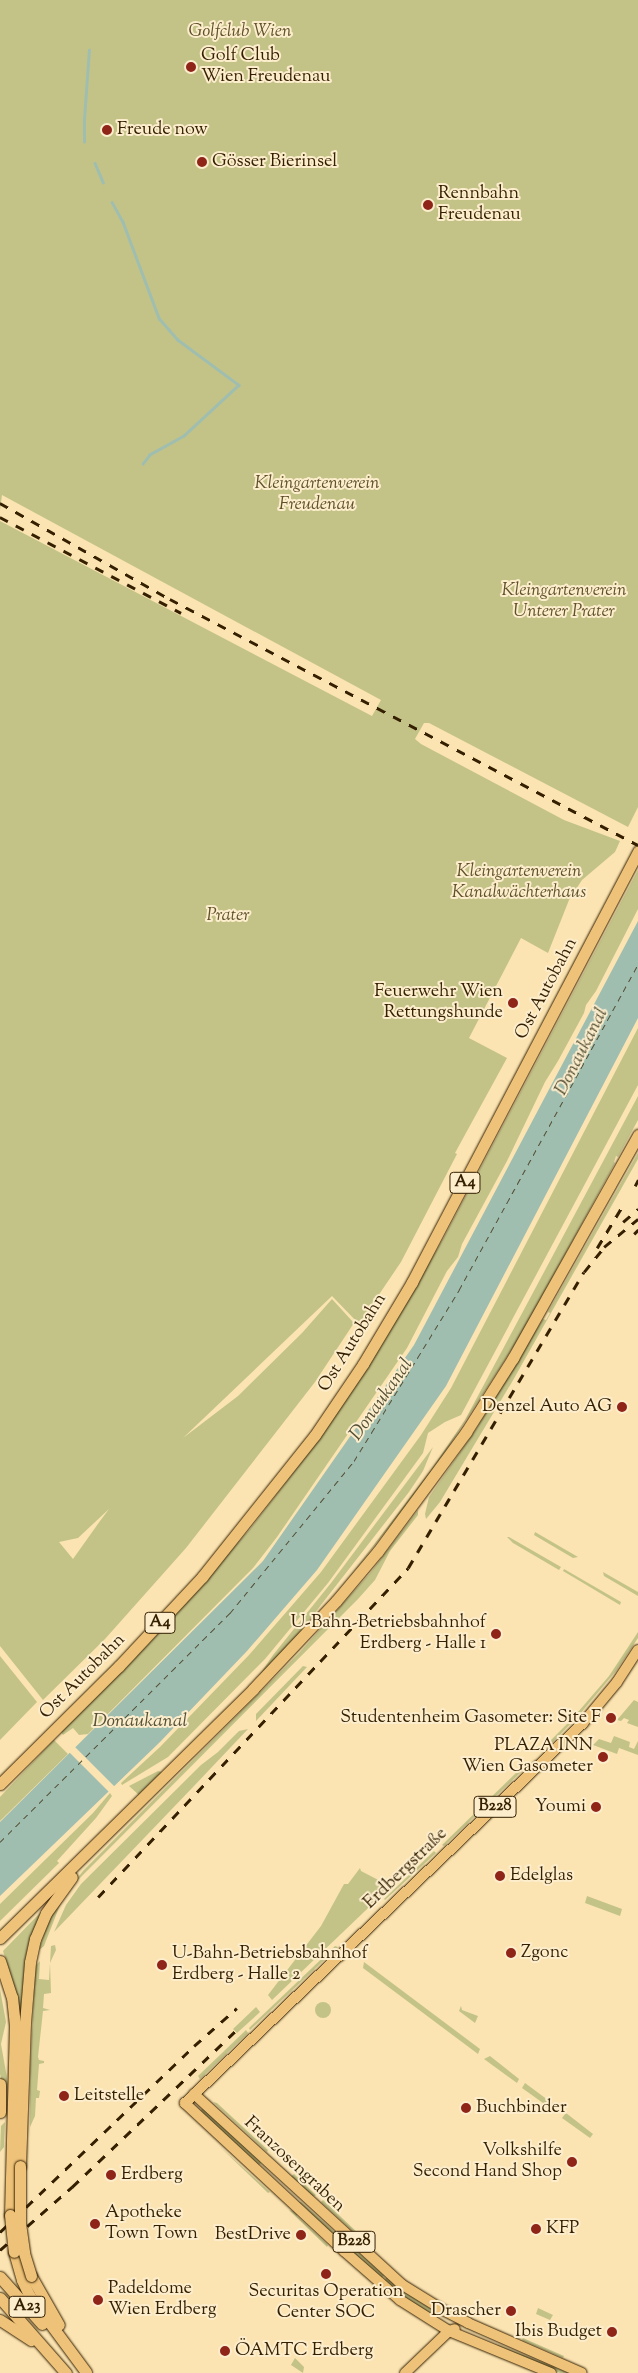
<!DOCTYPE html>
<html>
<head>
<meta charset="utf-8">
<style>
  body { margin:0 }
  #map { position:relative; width:638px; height:2373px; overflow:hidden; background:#fbe4b1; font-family:"Sorts Mill Goudy",serif }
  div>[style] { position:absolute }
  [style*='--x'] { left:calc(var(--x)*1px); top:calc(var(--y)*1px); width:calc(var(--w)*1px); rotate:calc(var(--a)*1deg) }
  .green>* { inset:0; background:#c3c388 }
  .round { border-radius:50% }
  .water>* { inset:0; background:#9fbeb0 }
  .pier>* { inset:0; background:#fbe4b1 }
  .stream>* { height:2.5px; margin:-1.25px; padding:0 1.25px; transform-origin:1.25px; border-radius:1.25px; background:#9fbeb0 }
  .ferry>* { height:1px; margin-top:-0.5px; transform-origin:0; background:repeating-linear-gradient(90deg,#544f35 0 6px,transparent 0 11px) }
  .roads { filter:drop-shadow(0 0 1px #341f00) drop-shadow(0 0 1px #341f00) }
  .primary>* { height:10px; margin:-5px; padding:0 5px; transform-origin:5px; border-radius:5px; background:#eec278 }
  .motorway>* { height:11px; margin:-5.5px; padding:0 5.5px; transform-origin:5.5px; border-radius:5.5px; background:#eec278 }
  .rail>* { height:2.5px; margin-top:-1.25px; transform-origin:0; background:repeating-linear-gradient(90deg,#341f00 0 9px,transparent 0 18px) }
  .bridges { filter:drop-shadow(0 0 1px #341f00) drop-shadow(0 0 1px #341f00) }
  .motorway-bridge>* { height:11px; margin:-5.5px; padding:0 5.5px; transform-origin:5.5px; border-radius:5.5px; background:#eec278 }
  .dots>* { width:14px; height:14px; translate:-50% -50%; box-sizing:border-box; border:2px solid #fcedcc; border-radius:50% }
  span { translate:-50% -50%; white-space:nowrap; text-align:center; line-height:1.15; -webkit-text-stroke:4px #fcedcc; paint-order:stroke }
  .shield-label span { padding:1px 4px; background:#fcedcc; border:1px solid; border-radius:4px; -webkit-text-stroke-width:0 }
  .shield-label { font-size:16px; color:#341f00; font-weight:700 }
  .park-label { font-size:18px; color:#5f5029; font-style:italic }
  .poi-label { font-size:18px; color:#341f00 }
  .left { translate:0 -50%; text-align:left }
  .right { translate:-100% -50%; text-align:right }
  .street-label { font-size:18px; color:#341f00 }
  .water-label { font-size:19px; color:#544f35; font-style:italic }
</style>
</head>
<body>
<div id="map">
  <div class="green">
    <div style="clip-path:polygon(evenodd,0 0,638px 0,638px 807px,628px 827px,429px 723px,424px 723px,415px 739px,421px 744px,564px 820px,620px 841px,615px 852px,582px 880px,569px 900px,548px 953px,521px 938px,469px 1038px,507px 1058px,455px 1153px,457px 1154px,401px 1262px,359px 1324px,332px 1296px,183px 1438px,238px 1396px,302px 1333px,332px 1299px,354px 1323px,315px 1382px,186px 1548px,105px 1639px,43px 1700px,0 1646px,0 521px,372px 716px,381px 700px,2px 495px,0 510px,0 0,109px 1509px,100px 1521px,73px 1559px,59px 1542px,78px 1538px,109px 1509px)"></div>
    <div style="clip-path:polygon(638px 870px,638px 909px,596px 991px,586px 1005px,584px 1013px,558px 1061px,545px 1082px,507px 1161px,462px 1244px,458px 1257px,447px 1271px,407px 1348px,277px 1537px,253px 1568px,88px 1734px,79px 1735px,73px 1728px,63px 1735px,61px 1732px,157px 1635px,250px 1529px,307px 1455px,380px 1348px,443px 1239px)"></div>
    <div style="clip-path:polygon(638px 1028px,638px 1085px,461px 1415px,445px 1422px,428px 1433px,423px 1453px,328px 1583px,265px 1659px,168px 1757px,122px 1785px,121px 1783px,160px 1747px,249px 1655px,321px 1572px,421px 1435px,451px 1388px)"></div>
    <div style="clip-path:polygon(638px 1096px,638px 1120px,618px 1157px,616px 1156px,614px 1162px,615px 1163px,521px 1335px,431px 1474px,350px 1576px,431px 1470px,465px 1420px)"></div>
    <div style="clip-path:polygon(638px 1153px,638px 1159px,512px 1382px,440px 1502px,426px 1519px,425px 1514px,429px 1497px,475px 1431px,543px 1319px,546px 1320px,550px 1313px,548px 1312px)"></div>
    <div style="clip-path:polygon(433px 1447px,423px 1471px,409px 1492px,289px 1646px,256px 1680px,273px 1655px,331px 1583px)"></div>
    <div style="clip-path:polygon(418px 1510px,418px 1515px,390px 1551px,375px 1580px,358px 1599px,73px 1885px,60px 1905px,44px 1946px,39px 1950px,47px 1925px,58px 1903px,83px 1871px,300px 1652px,371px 1572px)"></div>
    <div style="clip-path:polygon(535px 1532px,578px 1557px,573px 1558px,534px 1535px)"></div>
    <div style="clip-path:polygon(507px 1537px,509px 1537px,561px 1567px,559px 1570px,513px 1543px)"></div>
    <div style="clip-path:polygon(564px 1569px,621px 1602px,620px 1605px,563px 1571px)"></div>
    <div style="clip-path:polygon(603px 1572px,638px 1592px,638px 1596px,604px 1576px)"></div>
    <div style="clip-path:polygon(638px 1632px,638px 1638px,616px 1671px,579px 1715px,578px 1712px,609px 1676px)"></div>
    <div style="clip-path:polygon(0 1656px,37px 1702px,0 1740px)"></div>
    <div style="clip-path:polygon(303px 1666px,307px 1667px,256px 1721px,256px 1714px)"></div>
    <div style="clip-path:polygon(634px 1700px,638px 1702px,638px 1727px,627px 1723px,629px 1720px,624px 1718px,621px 1721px,617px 1720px)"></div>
    <div style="clip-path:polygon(573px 1718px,575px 1719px,549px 1746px,547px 1744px)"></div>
    <div style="clip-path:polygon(248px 1729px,194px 1786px,54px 1932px,66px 1905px,81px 1884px,201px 1765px,218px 1752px,239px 1731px)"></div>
    <div style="clip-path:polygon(614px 1736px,630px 1742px,629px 1747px,634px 1749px,638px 1741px,638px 1755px,619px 1748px,617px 1754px,593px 1745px,599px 1739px,611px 1743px)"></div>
    <div style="clip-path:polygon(54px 1740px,68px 1754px,0 1821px,0 1797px)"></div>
    <div style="clip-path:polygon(519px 1770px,522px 1771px,444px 1846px,442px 1845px)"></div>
    <div style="clip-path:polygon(158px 1771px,162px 1772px,139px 1795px,129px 1786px)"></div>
    <div style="clip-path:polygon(110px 1793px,112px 1796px,96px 1818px,57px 1861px,59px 1863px,0 1921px,0 1904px,93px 1813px)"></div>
    <div style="clip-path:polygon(434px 1851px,436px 1853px,385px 1900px,384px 1899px)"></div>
    <div style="clip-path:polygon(360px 1868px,361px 1871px,386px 1884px,384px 1886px,388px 1889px,272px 2000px,268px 1995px,321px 1926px,344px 1884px,348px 1884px)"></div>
    <div style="clip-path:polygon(587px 1896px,622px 1909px,620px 1916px,585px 1903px)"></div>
    <div style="clip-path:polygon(40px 1913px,21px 2011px,18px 2010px,12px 1979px,3px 1951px)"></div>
    <div style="clip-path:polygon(55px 1945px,56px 1950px,50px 1963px,51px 1993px,44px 1994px,43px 2008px,50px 2010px,43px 2011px,38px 2057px,39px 2060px,44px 2061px,44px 2063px,39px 2064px,37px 2090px,40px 2091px,39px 2098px,36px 2098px,35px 2116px,30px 2127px,30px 2073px,35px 1973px,36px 1965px,40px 1961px,39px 1979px,49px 1980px,51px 1946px)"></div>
    <div style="clip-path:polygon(335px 1946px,338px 1947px,250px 2030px,249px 2028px)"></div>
    <div style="clip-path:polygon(364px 1962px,480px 2049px,478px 2054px,363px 1968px)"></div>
    <div style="clip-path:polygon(0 1989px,6px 2022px,1px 2044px,7px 2078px,6px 2098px,0 2074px)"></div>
    <div class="round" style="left:315px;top:2002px;width:16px;height:16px"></div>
    <div style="clip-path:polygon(461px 2006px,462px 2010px,478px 2016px,475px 2023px,459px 2011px)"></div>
    <div style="clip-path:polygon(256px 2007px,260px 2012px,237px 2033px,233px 2029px)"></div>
    <div style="clip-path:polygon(246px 2030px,248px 2033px,200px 2079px,198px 2076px)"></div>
    <div style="clip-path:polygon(490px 2056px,519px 2079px,517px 2083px,484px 2059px)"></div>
    <div style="clip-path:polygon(525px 2083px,560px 2109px,557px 2113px,522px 2088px)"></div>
    <div style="clip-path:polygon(213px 2102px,217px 2103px,268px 2150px,267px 2152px)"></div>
    <div style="clip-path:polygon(203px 2108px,262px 2162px,258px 2166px,199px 2112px)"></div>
    <div style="clip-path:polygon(566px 2113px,593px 2134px,590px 2138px,562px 2118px)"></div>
    <div style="clip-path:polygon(5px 2122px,4px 2147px,0 2152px,1px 2126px)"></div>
    <div style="clip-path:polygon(219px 2146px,270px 2192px,268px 2193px)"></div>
    <div style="clip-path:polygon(294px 2174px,316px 2195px,315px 2196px,312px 2196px,290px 2177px)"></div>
    <div style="clip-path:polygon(323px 2200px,359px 2234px,357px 2235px,321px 2202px)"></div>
    <div style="clip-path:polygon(299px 2202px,301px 2202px,384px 2275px,381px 2279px)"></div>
    <div style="clip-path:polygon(289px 2210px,297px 2212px,297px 2216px,328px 2245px,327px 2247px)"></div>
    <div style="clip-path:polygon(387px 2277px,406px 2293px,436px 2312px,432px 2315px,404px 2297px,384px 2281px)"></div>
    <div style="clip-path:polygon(538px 2308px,553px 2315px,550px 2320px,536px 2314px)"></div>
    <div style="clip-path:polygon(523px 2338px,564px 2356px,563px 2358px,522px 2340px)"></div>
    <div style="clip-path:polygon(498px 2345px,569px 2373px,560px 2373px,540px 2365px,497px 2347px)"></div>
    <div style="clip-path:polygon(295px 2358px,304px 2367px,303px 2373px,291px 2365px)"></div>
  </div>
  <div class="water">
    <div style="clip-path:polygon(638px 921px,638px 1018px,446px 1386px,317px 1570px,247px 1651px,160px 1742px,0 1896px,0 1822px,263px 1561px,414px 1345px)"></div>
  </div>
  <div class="pier">
    <div style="clip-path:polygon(74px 1746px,115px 1787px,109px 1792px,68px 1751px)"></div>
  </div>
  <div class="stream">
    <div style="--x:84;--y:142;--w:23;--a:-90"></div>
    <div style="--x:84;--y:119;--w:69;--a:-85.9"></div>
    <div style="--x:95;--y:163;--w:21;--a:67"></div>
    <div style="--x:112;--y:202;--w:23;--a:61"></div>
    <div style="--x:123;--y:222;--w:103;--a:69.4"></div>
    <div style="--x:159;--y:318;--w:28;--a:49"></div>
    <div style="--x:177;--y:339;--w:77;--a:36.6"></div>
    <div style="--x:239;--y:385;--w:75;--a:137.2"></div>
    <div style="--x:184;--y:436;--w:39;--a:151"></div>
    <div style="--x:150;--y:455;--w:11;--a:128"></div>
  </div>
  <div class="ferry">
    <div style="--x:0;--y:1842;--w:325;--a:-44.9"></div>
    <div style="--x:230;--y:1613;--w:196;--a:-50.8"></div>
    <div style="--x:354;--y:1461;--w:201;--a:-58.4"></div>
    <div style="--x:459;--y:1290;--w:372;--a:-61.2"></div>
  </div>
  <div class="roads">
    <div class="primary">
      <div style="--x:194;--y:2094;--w:281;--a:42.5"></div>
      <div style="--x:401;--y:2284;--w:49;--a:31.8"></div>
      <div style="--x:443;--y:2310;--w:28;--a:27"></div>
      <div style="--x:468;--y:2323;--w:124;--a:23.7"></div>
      <div style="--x:405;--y:2373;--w:61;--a:-43.7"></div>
      <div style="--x:449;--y:2331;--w:6;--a:-18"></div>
      <div style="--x:551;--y:2373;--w:110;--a:-157.6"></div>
      <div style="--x:449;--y:2331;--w:58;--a:-147.7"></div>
      <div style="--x:400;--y:2300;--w:74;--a:-138.8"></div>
      <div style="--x:344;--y:2251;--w:217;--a:-137.1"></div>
      <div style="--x:185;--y:2103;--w:550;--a:-43.67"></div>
      <div style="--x:583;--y:1723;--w:53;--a:-50.3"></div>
      <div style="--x:617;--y:1682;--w:38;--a:-57"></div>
    </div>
    <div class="motorway">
      <div style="--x:0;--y:1784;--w:168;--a:-44.8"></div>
      <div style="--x:119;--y:1666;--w:122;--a:-47"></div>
      <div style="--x:202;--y:1577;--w:181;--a:-51.5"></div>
      <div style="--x:315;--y:1435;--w:86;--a:-55.9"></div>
      <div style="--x:363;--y:1364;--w:96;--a:-59.1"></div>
      <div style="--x:412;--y:1282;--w:487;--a:-62.3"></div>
      <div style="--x:0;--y:1938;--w:355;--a:-44.5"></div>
      <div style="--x:253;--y:1689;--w:121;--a:-46.7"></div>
      <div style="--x:336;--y:1601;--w:65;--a:-50"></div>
      <div style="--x:378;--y:1551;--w:148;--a:-53.5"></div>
      <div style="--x:466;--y:1432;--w:88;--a:-57.6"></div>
      <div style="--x:513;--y:1358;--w:256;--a:-60.7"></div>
      <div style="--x:0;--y:1961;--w:38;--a:72"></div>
      <div style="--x:12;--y:1997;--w:28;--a:84"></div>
      <div style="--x:15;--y:2025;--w:190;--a:91.5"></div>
      <div style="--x:0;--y:2084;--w:28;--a:90"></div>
      <div style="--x:20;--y:2166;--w:143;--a:-88"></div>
      <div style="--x:25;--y:2023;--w:61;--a:-85.3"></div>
      <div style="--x:30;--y:1962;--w:24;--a:-78"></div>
      <div style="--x:35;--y:1939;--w:28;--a:-67"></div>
      <div style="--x:46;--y:1913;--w:44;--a:-54.2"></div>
      <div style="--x:14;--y:2252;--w:29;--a:74"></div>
      <div style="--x:22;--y:2280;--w:17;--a:65"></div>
      <div style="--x:29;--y:2295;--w:96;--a:53.5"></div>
      <div style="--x:31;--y:2276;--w:56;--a:60.3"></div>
      <div style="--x:0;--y:2277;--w:63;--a:48.2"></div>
      <div style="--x:0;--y:2298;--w:100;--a:48.7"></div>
      <div style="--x:0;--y:2320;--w:37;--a:33"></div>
    </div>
  </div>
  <div class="rail">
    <div style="--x:0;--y:503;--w:195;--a:29.5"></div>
    <div style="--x:170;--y:599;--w:529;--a:27.73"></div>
    <div style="--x:0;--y:517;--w:205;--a:27.9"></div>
    <div style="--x:635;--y:1186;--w:7;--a:-63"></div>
    <div style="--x:623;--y:1222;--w:20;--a:-41"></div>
    <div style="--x:634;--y:1234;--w:6;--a:-45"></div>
    <div style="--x:597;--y:1248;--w:50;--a:-58.8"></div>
    <div style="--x:98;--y:1897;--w:452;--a:-46.7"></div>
    <div style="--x:408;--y:1568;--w:344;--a:-59.3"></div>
    <div style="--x:584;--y:1272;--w:32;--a:-51"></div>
    <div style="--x:604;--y:1247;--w:44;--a:-39.5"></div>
    <div style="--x:0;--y:2232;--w:269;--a:-43.8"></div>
    <div style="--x:194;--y:2046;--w:57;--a:-41.5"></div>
    <div style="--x:0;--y:2250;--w:96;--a:-41.2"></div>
    <div style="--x:72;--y:2187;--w:226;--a:-43.7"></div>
  </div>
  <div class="bridges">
    <div class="motorway-bridge">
      <div style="--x:20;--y:2166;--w:57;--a:90"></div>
      <div style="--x:20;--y:2223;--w:30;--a:82"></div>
      <div style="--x:24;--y:2253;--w:24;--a:73"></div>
      <div style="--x:10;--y:2215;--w:37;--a:84"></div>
    </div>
  </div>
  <div class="dots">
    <div style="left:191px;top:67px;background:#8f2418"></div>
    <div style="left:107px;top:130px;background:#8f2418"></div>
    <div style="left:202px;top:162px;background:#8f2418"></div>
    <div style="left:428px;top:205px;background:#8f2418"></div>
    <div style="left:513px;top:1003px;background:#8f2418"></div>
    <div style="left:622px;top:1407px;background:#8f2418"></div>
    <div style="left:496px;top:1634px;background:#8f2418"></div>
    <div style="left:611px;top:1718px;background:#8f2418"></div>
    <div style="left:603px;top:1757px;background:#8f2418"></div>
    <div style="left:596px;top:1807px;background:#8f2418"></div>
    <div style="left:500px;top:1876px;background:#8f2418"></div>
    <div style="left:511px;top:1953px;background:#8f2418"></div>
    <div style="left:162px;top:1965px;background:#8f2418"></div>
    <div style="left:64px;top:2096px;background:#8f2418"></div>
    <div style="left:466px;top:2108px;background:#8f2418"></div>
    <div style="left:572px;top:2162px;background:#8f2418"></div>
    <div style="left:111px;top:2175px;background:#8f2418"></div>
    <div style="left:95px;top:2224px;background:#8f2418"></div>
    <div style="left:536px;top:2229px;background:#8f2418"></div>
    <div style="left:301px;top:2235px;background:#8f2418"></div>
    <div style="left:326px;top:2274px;background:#8f2418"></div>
    <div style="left:98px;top:2300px;background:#8f2418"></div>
    <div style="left:511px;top:2311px;background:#8f2418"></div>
    <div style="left:612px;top:2332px;background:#8f2418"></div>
    <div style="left:225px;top:2351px;background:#8f2418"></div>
  </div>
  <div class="shield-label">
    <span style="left:465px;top:1183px">A4</span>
    <span style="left:160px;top:1623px">A4</span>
    <span style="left:495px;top:1807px">B228</span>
    <span style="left:354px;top:2242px">B228</span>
    <span style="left:27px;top:2307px">A23</span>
  </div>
  <div class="park-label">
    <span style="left:240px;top:32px">Golfclub Wien</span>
    <span style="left:317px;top:495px">Kleingartenverein<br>Freudenau</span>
    <span style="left:564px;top:602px">Kleingartenverein<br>Unterer Prater</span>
    <span style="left:519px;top:883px">Kleingartenverein<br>Kanalwächterhaus</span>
    <span style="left:228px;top:916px">Prater</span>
  </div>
  <div class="poi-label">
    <span class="left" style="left:201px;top:67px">Golf Club<br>Wien Freudenau</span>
    <span class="left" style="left:117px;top:130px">Freude now</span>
    <span class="left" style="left:212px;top:162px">Gösser Bierinsel</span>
    <span class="left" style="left:438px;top:205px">Rennbahn<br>Freudenau</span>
    <span class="right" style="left:503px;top:1003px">Feuerwehr Wien<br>Rettungshunde</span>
    <span class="right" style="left:612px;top:1407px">Denzel Auto AG</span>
    <span class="right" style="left:486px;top:1634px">U-Bahn-Betriebsbahnhof<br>Erdberg - Halle 1</span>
    <span class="right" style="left:601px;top:1718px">Studentenheim Gasometer: Site F</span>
    <span class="right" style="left:593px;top:1757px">PLAZA INN<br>Wien Gasometer</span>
    <span class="right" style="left:586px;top:1807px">Youmi</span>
    <span class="left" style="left:510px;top:1876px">Edelglas</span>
    <span class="left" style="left:521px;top:1953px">Zgonc</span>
    <span class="left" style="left:172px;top:1965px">U-Bahn-Betriebsbahnhof<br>Erdberg - Halle 2</span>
    <span class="left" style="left:74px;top:2096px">Leitstelle</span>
    <span class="left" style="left:476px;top:2108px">Buchbinder</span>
    <span class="right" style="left:562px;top:2162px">Volkshilfe<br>Second Hand Shop</span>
    <span class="left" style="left:121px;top:2175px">Erdberg</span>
    <span class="left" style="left:105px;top:2224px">Apotheke<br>Town Town</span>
    <span class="left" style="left:546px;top:2229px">KFP</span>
    <span class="right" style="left:291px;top:2235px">BestDrive</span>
    <span class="left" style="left:108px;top:2300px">Padeldome<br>Wien Erdberg</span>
    <span style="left:326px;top:2303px">Securitas Operation<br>Center SOC</span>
    <span class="right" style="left:501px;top:2311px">Drascher</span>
    <span class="right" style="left:602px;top:2332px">Ibis Budget</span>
    <span class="left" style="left:235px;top:2351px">ÖAMTC Erdberg</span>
  </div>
  <div class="street-label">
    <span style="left:547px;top:989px;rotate:-62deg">Ost Autobahn</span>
    <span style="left:353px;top:1343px;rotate:-58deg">Ost Autobahn</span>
    <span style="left:83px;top:1677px;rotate:-45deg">Ost Autobahn</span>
    <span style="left:406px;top:1869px;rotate:-44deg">Erdbergstraße</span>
    <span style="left:294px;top:2165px;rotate:43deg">Franzosengraben</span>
  </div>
  <div class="water-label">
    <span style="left:582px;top:1052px;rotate:-63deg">Donaukanal</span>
    <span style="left:382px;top:1400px;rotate:-55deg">Donaukanal</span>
    <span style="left:140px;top:1722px">Donaukanal</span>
  </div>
</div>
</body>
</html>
